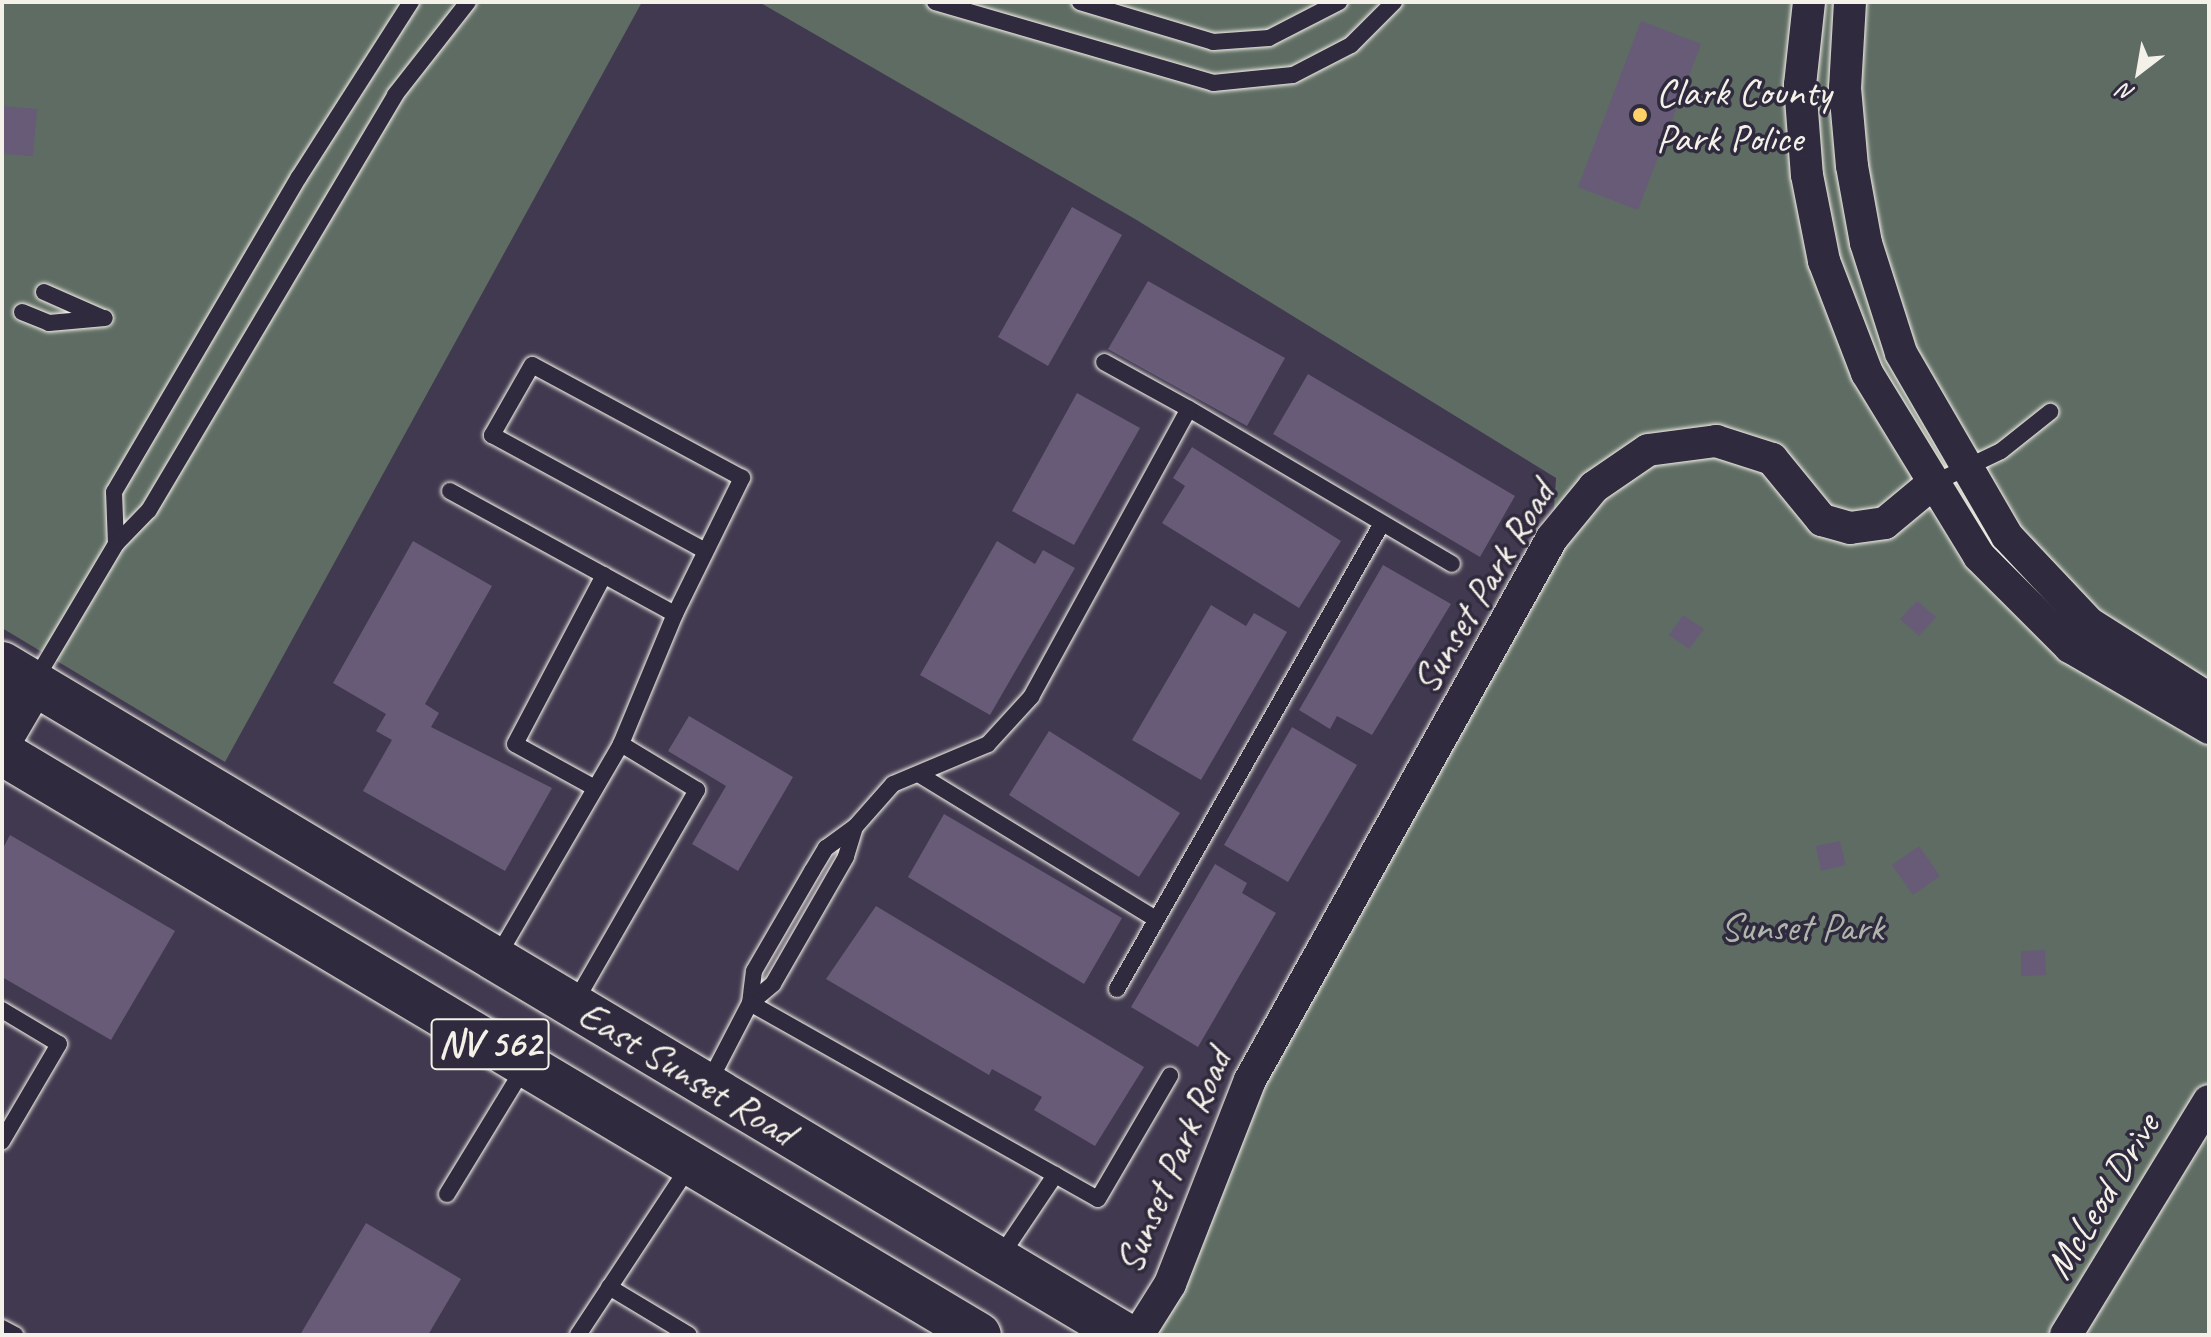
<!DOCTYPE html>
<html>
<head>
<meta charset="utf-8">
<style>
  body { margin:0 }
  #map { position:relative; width:2211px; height:1337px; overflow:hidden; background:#40394f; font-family:Caveat,sans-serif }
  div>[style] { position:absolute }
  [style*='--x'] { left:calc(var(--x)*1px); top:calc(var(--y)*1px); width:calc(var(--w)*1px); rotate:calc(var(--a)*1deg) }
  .green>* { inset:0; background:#5e6c63 }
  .building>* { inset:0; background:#685b78 }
  .roads { filter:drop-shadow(0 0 2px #f4f1e8) drop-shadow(0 0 2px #f4f1e8) }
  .service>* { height:16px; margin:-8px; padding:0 8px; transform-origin:8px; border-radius:8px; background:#2f2a3d }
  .minor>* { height:32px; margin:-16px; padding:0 16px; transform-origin:16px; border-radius:16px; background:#2f2a3d }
  .primary>* { height:44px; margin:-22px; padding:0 22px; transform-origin:22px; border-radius:22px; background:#2f2a3d }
  .dots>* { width:22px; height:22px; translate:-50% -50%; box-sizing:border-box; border:4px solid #2f2a3d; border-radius:50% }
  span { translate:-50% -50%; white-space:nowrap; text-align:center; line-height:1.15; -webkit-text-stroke:7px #2f2a3d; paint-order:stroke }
  .shield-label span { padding:2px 6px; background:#2f2a3d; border:2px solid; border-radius:6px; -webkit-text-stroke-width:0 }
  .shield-label { font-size:38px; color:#f4f1e8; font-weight:700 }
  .poi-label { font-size:40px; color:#f4f1e8 }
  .left { translate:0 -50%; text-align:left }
  .street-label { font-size:40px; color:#f4f1e8 }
  .park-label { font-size:40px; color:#b0b5ac }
  .frame { position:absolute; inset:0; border:4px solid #f4f1e8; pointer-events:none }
  .north { position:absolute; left:2099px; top:32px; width:80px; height:80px; -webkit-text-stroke:6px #2f2a3d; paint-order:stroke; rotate:211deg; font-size:22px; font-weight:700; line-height:32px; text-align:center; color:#f4f1e8 }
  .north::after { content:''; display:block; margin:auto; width:28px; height:36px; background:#f4f1e8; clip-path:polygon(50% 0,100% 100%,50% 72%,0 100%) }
</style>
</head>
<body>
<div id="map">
  <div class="green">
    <div style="clip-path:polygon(2px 2px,642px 2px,225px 762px,2px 628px)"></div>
    <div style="clip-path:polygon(759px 2px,2209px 2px,2209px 1335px,1143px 1335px,1217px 1153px,1552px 538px,1556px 478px,1135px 219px)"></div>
  </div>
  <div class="building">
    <div style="clip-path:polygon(1641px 21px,1701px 44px,1638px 210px,1578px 187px)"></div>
    <div style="clip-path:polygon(2px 106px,37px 109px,33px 156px,2px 154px)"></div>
    <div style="clip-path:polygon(1072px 207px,1122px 235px,1048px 366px,998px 337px)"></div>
    <div style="clip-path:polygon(1148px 281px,1285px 358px,1247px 426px,1108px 349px)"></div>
    <div style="clip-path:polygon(1308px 374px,1515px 496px,1480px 557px,1273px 434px)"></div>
    <div style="clip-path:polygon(1077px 393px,1140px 428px,1074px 545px,1012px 511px)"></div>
    <div style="clip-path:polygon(1192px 447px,1341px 541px,1299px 608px,1162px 523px,1185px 486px,1173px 478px)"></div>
    <div style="clip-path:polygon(413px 541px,492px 586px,425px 704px,439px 713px,431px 727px,552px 788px,505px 871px,363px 791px,392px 740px,376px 731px,386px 714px,333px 683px)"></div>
    <div style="clip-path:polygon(997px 541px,1035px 564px,1043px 550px,1075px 568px,990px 715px,920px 675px)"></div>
    <div style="clip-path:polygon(1383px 565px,1451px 604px,1372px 735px,1337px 716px,1330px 729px,1299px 710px)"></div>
    <div style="clip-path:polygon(1917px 601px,1936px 617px,1919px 636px,1900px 619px)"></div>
    <div style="clip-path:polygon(1211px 605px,1246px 626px,1254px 613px,1287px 632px,1201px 780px,1132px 740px)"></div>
    <div style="clip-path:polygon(1683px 615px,1704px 629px,1689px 649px,1669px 635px)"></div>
    <div style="clip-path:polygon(689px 716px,793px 777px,738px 871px,692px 844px,726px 786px,668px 751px)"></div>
    <div style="clip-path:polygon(1292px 727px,1357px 765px,1288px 882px,1224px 845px)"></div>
    <div style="clip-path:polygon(1049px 731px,1180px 813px,1139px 877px,1009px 795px)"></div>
    <div style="clip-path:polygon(944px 814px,1122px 918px,1084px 984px,908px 877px)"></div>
    <div style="clip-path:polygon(10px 835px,175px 931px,111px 1040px,2px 977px,2px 850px)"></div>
    <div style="clip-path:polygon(1840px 841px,1846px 865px,1821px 871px,1816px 846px)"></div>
    <div style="clip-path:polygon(1919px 846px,1940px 876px,1913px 895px,1892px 865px)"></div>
    <div style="clip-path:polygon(1215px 864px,1247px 883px,1242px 893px,1276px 913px,1198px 1047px,1131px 1007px)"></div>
    <div style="clip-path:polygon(876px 906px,1144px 1067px,1095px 1146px,1034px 1110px,1042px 1097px,992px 1069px,989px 1075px,826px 979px)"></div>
    <div style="clip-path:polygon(2045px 950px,2046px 975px,2021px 976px,2021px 951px)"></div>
    <div style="clip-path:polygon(366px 1223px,461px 1279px,428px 1335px,300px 1335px)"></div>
  </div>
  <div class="roads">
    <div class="service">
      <div style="--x:935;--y:2;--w:290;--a:16.2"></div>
      <div style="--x:1213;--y:83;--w:80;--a:-5.7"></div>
      <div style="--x:1293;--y:75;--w:65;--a:-27.3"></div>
      <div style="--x:1351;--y:45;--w:61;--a:-45"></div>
      <div style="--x:1080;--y:2;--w:139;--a:16.7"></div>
      <div style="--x:1213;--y:42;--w:56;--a:-4.1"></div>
      <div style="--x:1269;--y:38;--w:79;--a:-27.2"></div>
      <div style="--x:44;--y:292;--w:64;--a:23.8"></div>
      <div style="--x:22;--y:312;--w:29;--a:22"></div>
      <div style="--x:49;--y:323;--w:56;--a:-5.1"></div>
      <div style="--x:1189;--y:409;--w:305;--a:30.5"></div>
      <div style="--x:1932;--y:484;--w:76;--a:-25.6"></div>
      <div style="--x:2001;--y:451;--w:63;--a:-38.5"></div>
      <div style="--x:450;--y:491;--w:256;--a:28.7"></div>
      <div style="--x:675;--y:614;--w:141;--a:112.6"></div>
      <div style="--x:116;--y:544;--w:52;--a:-92.2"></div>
      <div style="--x:114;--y:492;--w:365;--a:-59.6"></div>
      <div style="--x:299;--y:177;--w:208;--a:-57.4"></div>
      <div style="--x:675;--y:614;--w:152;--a:-63.8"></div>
      <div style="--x:742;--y:478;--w:238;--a:-151.7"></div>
      <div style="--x:532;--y:365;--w:81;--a:119.7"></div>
      <div style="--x:492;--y:435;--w:243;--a:28.5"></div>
      <div style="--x:34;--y:682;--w:161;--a:-59.3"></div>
      <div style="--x:116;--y:544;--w:47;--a:-45.9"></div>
      <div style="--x:149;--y:510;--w:482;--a:-59.3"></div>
      <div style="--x:395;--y:95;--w:118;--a:-51.9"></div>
      <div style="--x:920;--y:775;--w:276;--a:31.4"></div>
      <div style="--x:595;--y:788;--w:91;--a:-151.2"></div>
      <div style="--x:515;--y:744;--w:191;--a:-62.2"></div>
      <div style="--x:855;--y:827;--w:57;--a:-48.5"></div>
      <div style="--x:893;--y:784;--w:103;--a:-22.8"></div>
      <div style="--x:988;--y:744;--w:64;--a:-47.5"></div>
      <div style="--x:1031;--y:697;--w:328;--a:-61.3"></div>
      <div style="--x:1189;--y:409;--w:97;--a:-151.1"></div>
      <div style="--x:855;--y:827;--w:31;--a:107"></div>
      <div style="--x:846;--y:857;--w:146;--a:119.9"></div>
      <div style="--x:773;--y:984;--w:30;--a:140"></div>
      <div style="--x:750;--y:1003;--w:32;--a:-83"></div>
      <div style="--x:754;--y:971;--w:116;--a:-59.9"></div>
      <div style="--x:812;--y:871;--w:27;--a:-59"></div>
      <div style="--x:826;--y:848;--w:36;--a:-36"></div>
      <div style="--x:496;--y:959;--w:249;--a:-59.8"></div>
      <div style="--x:621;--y:744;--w:89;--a:31.2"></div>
      <div style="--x:697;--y:790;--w:247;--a:119.9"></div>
      <div style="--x:1117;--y:989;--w:534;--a:-60.36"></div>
      <div style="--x:2;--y:1010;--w:66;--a:30.8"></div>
      <div style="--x:59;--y:1044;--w:113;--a:120.4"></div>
      <div style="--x:708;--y:1084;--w:91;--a:-62.6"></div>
      <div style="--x:750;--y:1003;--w:399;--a:29.4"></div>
      <div style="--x:1098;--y:1199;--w:143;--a:-59.7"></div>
      <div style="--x:447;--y:1194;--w:150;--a:-58.6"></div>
      <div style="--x:1000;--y:1257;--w:99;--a:-56.1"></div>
      <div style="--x:609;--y:1287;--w:93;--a:31"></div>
      <div style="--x:2;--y:1328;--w:15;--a:28"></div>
      <div style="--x:578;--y:1335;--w:204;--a:-56.6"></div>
    </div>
    <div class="minor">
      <div style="--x:1809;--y:2;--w:83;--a:96.2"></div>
      <div style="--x:1800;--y:85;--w:90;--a:85.6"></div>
      <div style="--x:1807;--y:175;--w:88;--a:78.8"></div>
      <div style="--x:1824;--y:261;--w:120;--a:69"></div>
      <div style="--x:1867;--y:373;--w:215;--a:58.5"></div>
      <div style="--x:1979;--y:556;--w:129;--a:45"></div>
      <div style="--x:2070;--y:647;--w:161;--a:30.2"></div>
      <div style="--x:1850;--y:2;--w:86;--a:93.3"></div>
      <div style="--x:1845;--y:88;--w:78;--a:84.9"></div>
      <div style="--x:1852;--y:166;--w:78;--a:79.7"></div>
      <div style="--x:1866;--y:243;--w:115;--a:72.3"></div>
      <div style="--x:1901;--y:353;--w:211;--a:59.9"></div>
      <div style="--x:2007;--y:536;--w:120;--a:46.7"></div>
      <div style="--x:2089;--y:623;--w:142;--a:32.3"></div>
      <div style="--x:1138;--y:1335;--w:60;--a:-57.9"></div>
      <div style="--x:1170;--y:1284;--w:219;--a:-68.6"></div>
      <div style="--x:1250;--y:1080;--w:620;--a:-60.87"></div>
      <div style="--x:1552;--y:538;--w:66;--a:-50.5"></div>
      <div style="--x:1594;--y:487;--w:65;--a:-34.4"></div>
      <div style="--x:1648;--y:450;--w:69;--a:-7.5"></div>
      <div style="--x:1716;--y:441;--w:59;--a:17.8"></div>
      <div style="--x:1772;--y:459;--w:79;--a:50.7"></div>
      <div style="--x:1822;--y:520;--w:29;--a:16"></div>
      <div style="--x:1850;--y:528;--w:35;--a:-8"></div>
      <div style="--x:1885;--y:523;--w:61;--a:-39.7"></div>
      <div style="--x:2066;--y:1335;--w:274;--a:-58.6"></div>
    </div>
    <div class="primary">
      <div style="--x:2;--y:664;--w:1308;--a:30.86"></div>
      <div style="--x:2;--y:736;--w:61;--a:-59.7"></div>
      <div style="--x:2;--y:753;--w:1137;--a:30.78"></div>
    </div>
  </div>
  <div class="dots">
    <div style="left:1640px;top:115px;background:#ffd166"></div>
  </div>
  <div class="shield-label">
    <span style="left:490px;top:1044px">NV 562</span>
  </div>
  <div class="poi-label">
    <span class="left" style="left:1656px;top:115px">Clark County<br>Park Police</span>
  </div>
  <div class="street-label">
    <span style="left:1483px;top:587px;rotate:-59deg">Sunset Park Road</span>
    <span style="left:687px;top:1073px;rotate:31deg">East Sunset Road</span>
    <span style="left:1173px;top:1161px;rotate:-67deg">Sunset Park Road</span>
    <span style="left:2102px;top:1196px;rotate:-59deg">McLeod Drive</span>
  </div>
  <div class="park-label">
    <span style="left:1802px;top:927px">Sunset Park</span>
  </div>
  <div class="frame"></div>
  <div class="north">N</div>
</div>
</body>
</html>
